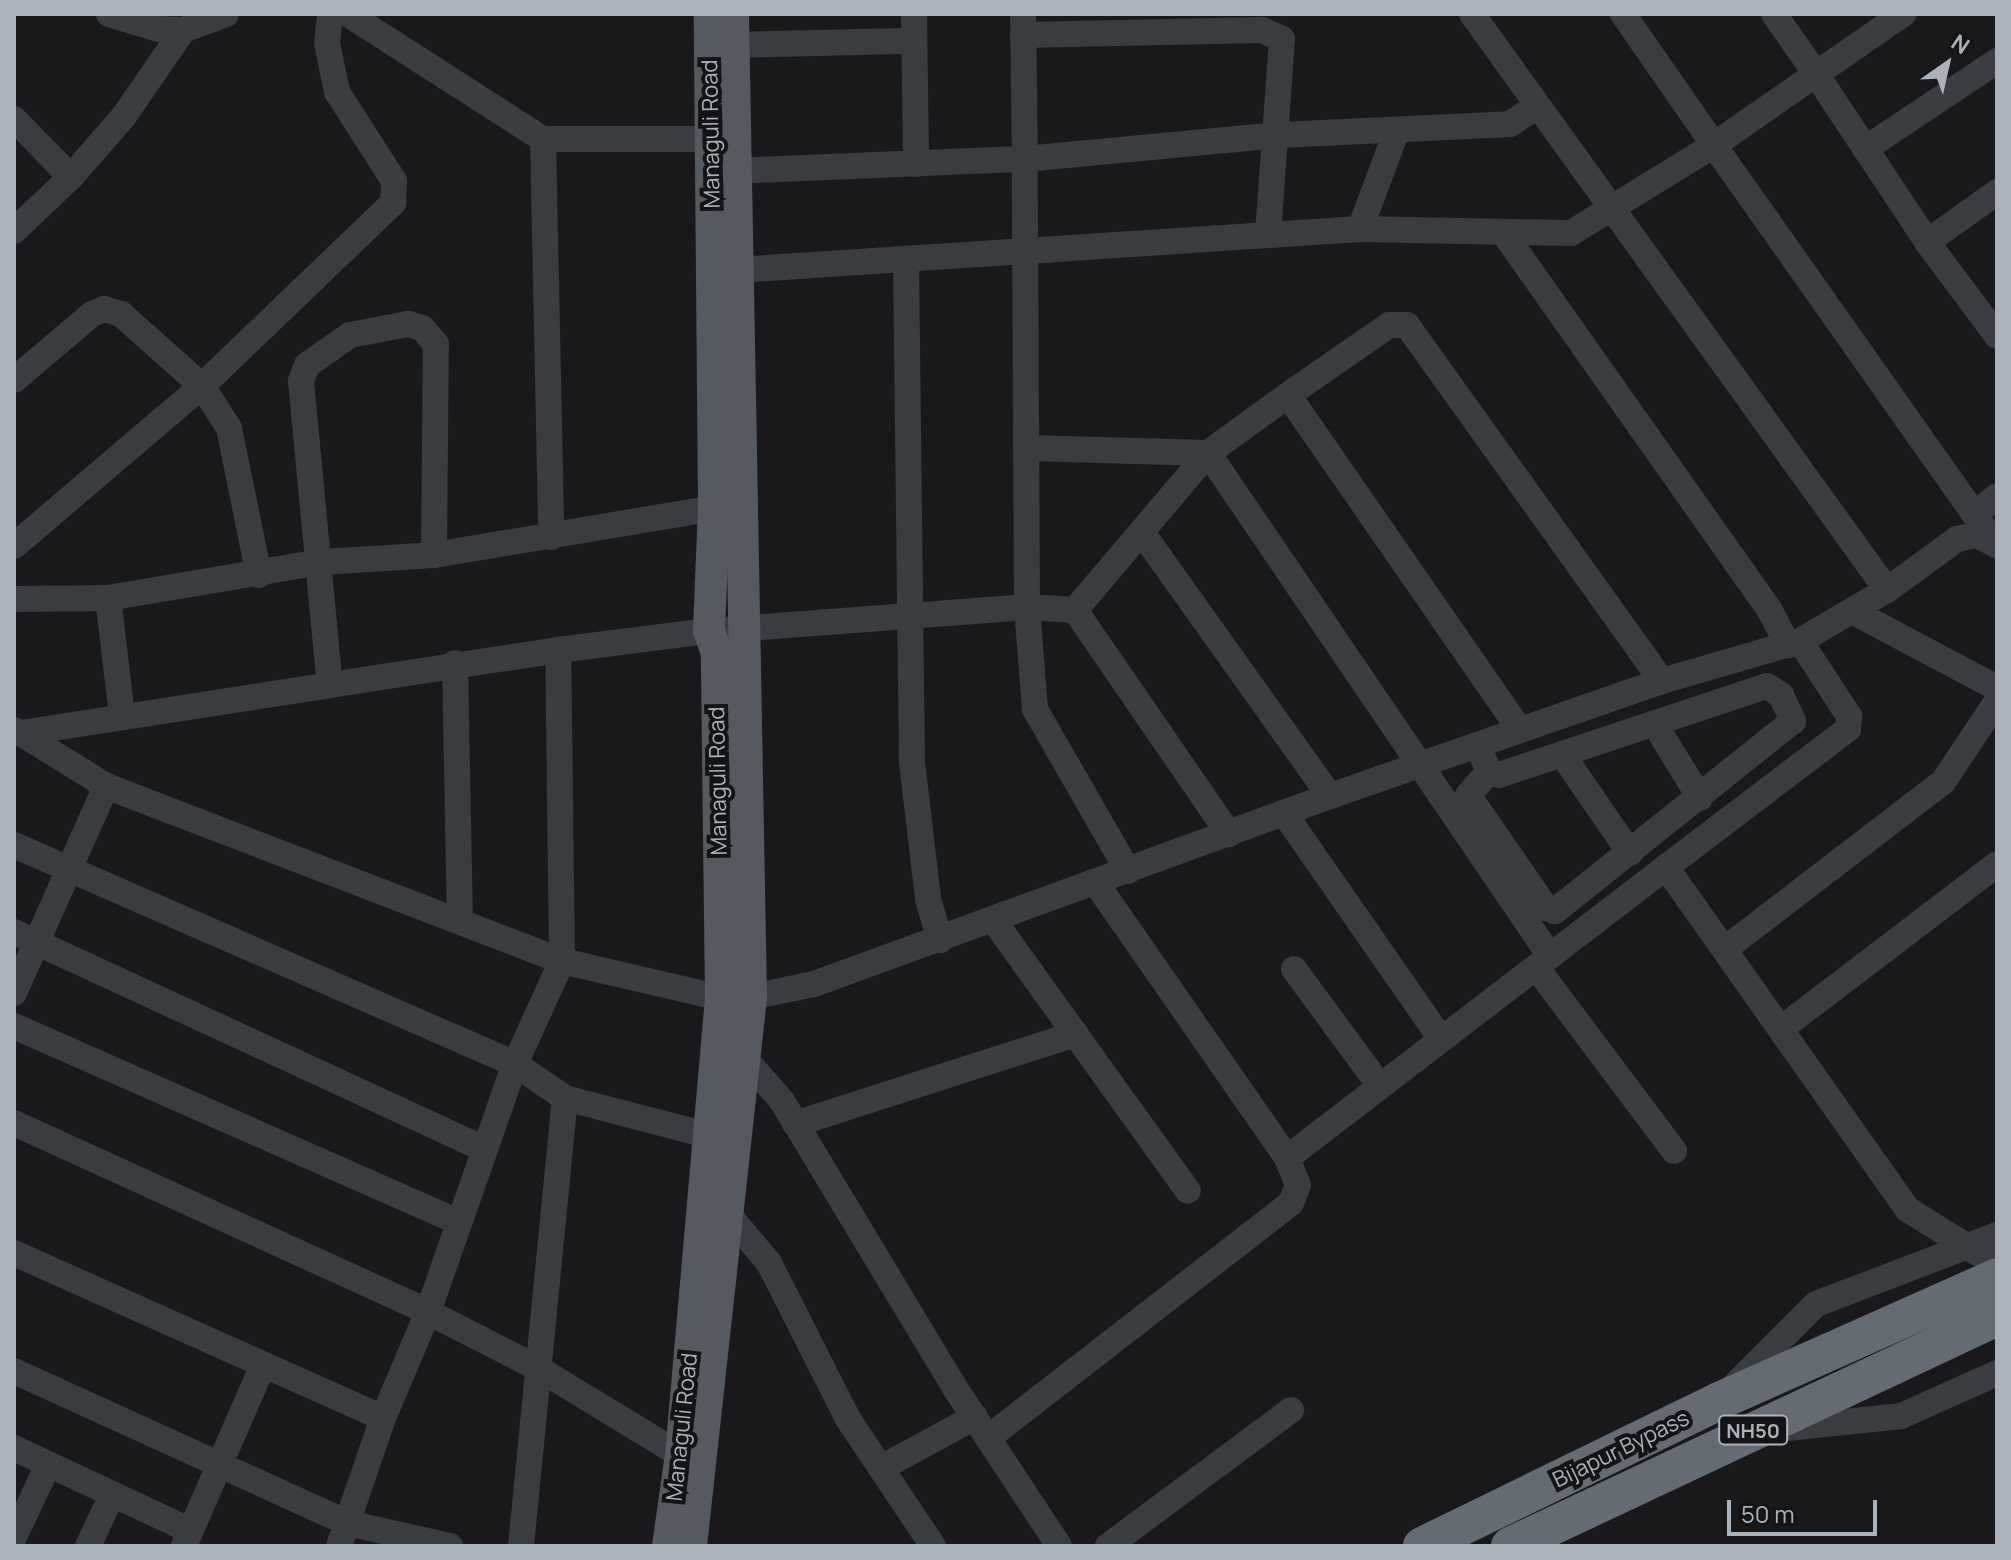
<!DOCTYPE html>
<html>
<head>
<meta charset="utf-8">
<style>
  body { margin:0 }
  #map { position:relative; width:2011px; height:1560px; overflow:hidden; background:#19191b; font-family:Manrope,sans-serif }
  div>[style] { position:absolute }
  [style*='--x'] { left:calc(var(--x)*1px); top:calc(var(--y)*1px); width:calc(var(--w)*1px); rotate:calc(var(--a)*1deg) }
  .minor>* { height:26px; margin:-13px; padding:0 13px; transform-origin:13px; border-radius:13px; background:#393c41 }
  .major>* { height:32px; margin:-16px; padding:0 16px; transform-origin:16px; border-radius:16px; background:#555960 }
  .highway>* { height:38px; margin:-19px; padding:0 19px; transform-origin:19px; border-radius:19px; background:#656b72 }
  span { translate:-50% -50%; white-space:nowrap; text-align:center; line-height:1.15; -webkit-text-stroke:8px #141416; paint-order:stroke }
  .shield-label span { padding:2px 6px; background:#141416; border:2px solid; border-radius:6px; -webkit-text-stroke-width:0 }
  .shield-label { font-size:20px; color:#aab3bc; font-weight:700 }
  .street-label { font-size:22px; color:#aab3bc }
  .frame { position:absolute; inset:0; border:16px solid #aab3bc; pointer-events:none }
  .north { position:absolute; left:1907px; top:24px; width:80px; height:80px; -webkit-text-stroke:6px #141416; paint-order:stroke; rotate:34deg; font-size:22px; font-weight:700; line-height:32px; text-align:center; color:#aab3bc }
  .north::after { content:''; display:block; margin:auto; width:28px; height:36px; background:#aab3bc; clip-path:polygon(50% 0,100% 100%,50% 72%,0 100%) }
  .scale { position:absolute; left:1727px; top:1500px; width:150px; height:36px; box-sizing:border-box; border:4px solid #aab3bc; border-top:0; padding-left:10px; font-size:24px; line-height:28px; white-space:nowrap; color:#aab3bc; -webkit-text-stroke:6px #141416; paint-order:stroke }
</style>
</head>
<body>
<div id="map">
  <div class="minor">
    <div style="--x:109;--y:14;--w:51;--a:17"></div>
    <div style="--x:158;--y:29;--w:25;--a:2"></div>
    <div style="--x:183;--y:30;--w:46;--a:-20.4"></div>
    <div style="--x:348;--y:14;--w:232;--a:32.7"></div>
    <div style="--x:543;--y:139;--w:168;--a:0"></div>
    <div style="--x:914;--y:14;--w:150;--a:89.2"></div>
    <div style="--x:1472;--y:14;--w:710;--a:54.23"></div>
    <div style="--x:1774;--y:14;--w:73;--a:55"></div>
    <div style="--x:1816;--y:74;--w:106;--a:-34.6"></div>
    <div style="--x:1023;--y:35;--w:239;--a:-1.2"></div>
    <div style="--x:1262;--y:30;--w:22;--a:24"></div>
    <div style="--x:1282;--y:39;--w:196;--a:94.1"></div>
    <div style="--x:732;--y:45;--w:182;--a:-1.3"></div>
    <div style="--x:14;--y:119;--w:81;--a:45.5"></div>
    <div style="--x:71;--y:177;--w:81;--a:-49"></div>
    <div style="--x:124;--y:116;--w:104;--a:-55.5"></div>
    <div style="--x:1397;--y:130;--w:106;--a:110.5"></div>
    <div style="--x:1360;--y:229;--w:211;--a:1.1"></div>
    <div style="--x:1571;--y:233;--w:168;--a:-31.6"></div>
    <div style="--x:1714;--y:145;--w:160;--a:-124.8"></div>
    <div style="--x:543;--y:139;--w:398;--a:88.8"></div>
    <div style="--x:1865;--y:149;--w:159;--a:-33.7"></div>
    <div style="--x:734;--y:171;--w:291;--a:-2.4"></div>
    <div style="--x:1025;--y:159;--w:145;--a:-90.8"></div>
    <div style="--x:14;--y:231;--w:79;--a:-43.5"></div>
    <div style="--x:1503;--y:232;--w:461;--a:54.8"></div>
    <div style="--x:1769;--y:609;--w:41;--a:62.2"></div>
    <div style="--x:1927;--y:242;--w:117;--a:53.3"></div>
    <div style="--x:906;--y:260;--w:502;--a:89.32"></div>
    <div style="--x:912;--y:762;--w:138;--a:83.3"></div>
    <div style="--x:928;--y:899;--w:43;--a:73.7"></div>
    <div style="--x:737;--y:270;--w:624;--a:-3.77"></div>
    <div style="--x:14;--y:380;--w:102;--a:-40.2"></div>
    <div style="--x:92;--y:314;--w:13;--a:-23"></div>
    <div style="--x:104;--y:309;--w:18;--a:16"></div>
    <div style="--x:121;--y:314;--w:108;--a:41.6"></div>
    <div style="--x:202;--y:386;--w:50;--a:57.3"></div>
    <div style="--x:229;--y:428;--w:150;--a:78.5"></div>
    <div style="--x:1288;--y:395;--w:123;--a:-34.7"></div>
    <div style="--x:1389;--y:325;--w:18;--a:0"></div>
    <div style="--x:1407;--y:325;--w:438;--a:54.4"></div>
    <div style="--x:1027;--y:448;--w:181;--a:1.6"></div>
    <div style="--x:1208;--y:453;--w:608;--a:55.79"></div>
    <div style="--x:1975;--y:514;--w:28;--a:-39"></div>
    <div style="--x:1143;--y:534;--w:322;--a:54.5"></div>
    <div style="--x:1996;--y:545;--w:489;--a:-125.2"></div>
    <div style="--x:1714;--y:145;--w:124;--a:-34.8"></div>
    <div style="--x:1816;--y:74;--w:201;--a:56.5"></div>
    <div style="--x:1927;--y:242;--w:86;--a:-35.5"></div>
    <div style="--x:14;--y:546;--w:247;--a:-40.4"></div>
    <div style="--x:202;--y:386;--w:265;--a:-43.8"></div>
    <div style="--x:393;--y:203;--w:22;--a:-87"></div>
    <div style="--x:394;--y:181;--w:106;--a:-122.6"></div>
    <div style="--x:337;--y:92;--w:50;--a:-101.5"></div>
    <div style="--x:327;--y:43;--w:29;--a:-84"></div>
    <div style="--x:434;--y:555;--w:211;--a:-89.5"></div>
    <div style="--x:436;--y:344;--w:21;--a:-131"></div>
    <div style="--x:422;--y:328;--w:15;--a:-164"></div>
    <div style="--x:408;--y:324;--w:59;--a:169.3"></div>
    <div style="--x:350;--y:335;--w:52;--a:145.1"></div>
    <div style="--x:307;--y:365;--w:17;--a:111"></div>
    <div style="--x:301;--y:381;--w:305;--a:84.6"></div>
    <div style="--x:330;--y:685;--w:231;--a:-8.7"></div>
    <div style="--x:108;--y:598;--w:119;--a:83.2"></div>
    <div style="--x:14;--y:599;--w:94;--a:-0.6"></div>
    <div style="--x:108;--y:598;--w:216;--a:-9.6"></div>
    <div style="--x:321;--y:562;--w:113;--a:-3.5"></div>
    <div style="--x:434;--y:555;--w:284;--a:-9.5"></div>
    <div style="--x:1075;--y:610;--w:206;--a:-49.7"></div>
    <div style="--x:1208;--y:453;--w:99;--a:-35.9"></div>
    <div style="--x:1288;--y:395;--w:407;--a:55.3"></div>
    <div style="--x:1852;--y:611;--w:164;--a:28"></div>
    <div style="--x:1800;--y:641;--w:90;--a:56.8"></div>
    <div style="--x:1849;--y:716;--w:13;--a:94"></div>
    <div style="--x:1848;--y:729;--w:228;--a:142.8"></div>
    <div style="--x:1666;--y:867;--w:418;--a:54.8"></div>
    <div style="--x:1907;--y:1209;--w:106;--a:31.9"></div>
    <div style="--x:455;--y:663;--w:255;--a:88.9"></div>
    <div style="--x:1654;--y:723;--w:88;--a:58.5"></div>
    <div style="--x:14;--y:730;--w:8;--a:23"></div>
    <div style="--x:21;--y:733;--w:313;--a:-8.8"></div>
    <div style="--x:1478;--y:745;--w:29;--a:68"></div>
    <div style="--x:1489;--y:772;--w:10;--a:17"></div>
    <div style="--x:1499;--y:775;--w:282;--a:-18.4"></div>
    <div style="--x:1767;--y:686;--w:17;--a:33"></div>
    <div style="--x:1781;--y:695;--w:29;--a:65"></div>
    <div style="--x:1793;--y:721;--w:305;--a:141.4"></div>
    <div style="--x:1555;--y:911;--w:9;--a:-162"></div>
    <div style="--x:1546;--y:908;--w:137;--a:-124.6"></div>
    <div style="--x:1468;--y:795;--w:31;--a:-48"></div>
    <div style="--x:1562;--y:754;--w:120;--a:55.5"></div>
    <div style="--x:106;--y:786;--w:488;--a:21"></div>
    <div style="--x:562;--y:961;--w:163;--a:13.1"></div>
    <div style="--x:1284;--y:813;--w:275;--a:55.2"></div>
    <div style="--x:14;--y:845;--w:547;--a:23.61"></div>
    <div style="--x:515;--y:1064;--w:60;--a:34.2"></div>
    <div style="--x:565;--y:1098;--w:151;--a:14.6"></div>
    <div style="--x:1128;--y:871;--w:187;--a:-119.9"></div>
    <div style="--x:1035;--y:709;--w:102;--a:-94.5"></div>
    <div style="--x:1027;--y:607;--w:448;--a:-90.3"></div>
    <div style="--x:1025;--y:159;--w:255;--a:-5.4"></div>
    <div style="--x:1279;--y:135;--w:231;--a:-2.7"></div>
    <div style="--x:1510;--y:124;--w:33;--a:-33"></div>
    <div style="--x:1096;--y:883;--w:335;--a:55.2"></div>
    <div style="--x:1287;--y:1158;--w:478;--a:-37.5"></div>
    <div style="--x:994;--y:921;--w:332;--a:54.3"></div>
    <div style="--x:14;--y:932;--w:518;--a:24.78"></div>
    <div style="--x:1725;--y:949;--w:275;--a:-37.5"></div>
    <div style="--x:1943;--y:782;--w:97;--a:-56.3"></div>
    <div style="--x:1536;--y:967;--w:230;--a:53.1"></div>
    <div style="--x:1294;--y:969;--w:145;--a:53.7"></div>
    <div style="--x:14;--y:993;--w:227;--a:-66"></div>
    <div style="--x:106;--y:786;--w:100;--a:-148.1"></div>
    <div style="--x:751;--y:997;--w:64;--a:-11.7"></div>
    <div style="--x:814;--y:984;--w:549;--a:-20.02"></div>
    <div style="--x:1330;--y:796;--w:351;--a:-19.1"></div>
    <div style="--x:1662;--y:681;--w:144;--a:-16.2"></div>
    <div style="--x:1800;--y:641;--w:101;--a:-30.4"></div>
    <div style="--x:1887;--y:590;--w:87;--a:-36.1"></div>
    <div style="--x:1957;--y:539;--w:19;--a:-12"></div>
    <div style="--x:1976;--y:535;--w:23;--a:25"></div>
    <div style="--x:14;--y:1026;--w:483;--a:23.8"></div>
    <div style="--x:1782;--y:1028;--w:270;--a:-37.3"></div>
    <div style="--x:747;--y:1061;--w:53;--a:48.8"></div>
    <div style="--x:782;--y:1101;--w:335;--a:58.9"></div>
    <div style="--x:955;--y:1388;--w:189;--a:56.6"></div>
    <div style="--x:14;--y:1123;--w:455;--a:24.5"></div>
    <div style="--x:428;--y:1312;--w:121;--a:27"></div>
    <div style="--x:536;--y:1367;--w:170;--a:31.3"></div>
    <div style="--x:795;--y:1124;--w:295;--a:-17.8"></div>
    <div style="--x:729;--y:1215;--w:62;--a:50.2"></div>
    <div style="--x:769;--y:1263;--w:175;--a:63.1"></div>
    <div style="--x:848;--y:1419;--w:153;--a:56.2"></div>
    <div style="--x:14;--y:1253;--w:404;--a:24.1"></div>
    <div style="--x:14;--y:1371;--w:366;--a:24.5"></div>
    <div style="--x:347;--y:1523;--w:106;--a:12.6"></div>
    <div style="--x:1733;--y:1387;--w:117;--a:-45"></div>
    <div style="--x:1816;--y:1304;--w:194;--a:-20.9"></div>
    <div style="--x:1778;--y:1429;--w:124;--a:-6"></div>
    <div style="--x:1901;--y:1416;--w:105;--a:-24.1"></div>
    <div style="--x:988;--y:1438;--w:383;--a:-37.8"></div>
    <div style="--x:1291;--y:1203;--w:19;--a:-69"></div>
    <div style="--x:1298;--y:1185;--w:29;--a:-112"></div>
    <div style="--x:14;--y:1448;--w:195;--a:25.1"></div>
    <div style="--x:881;--y:1468;--w:107;--a:-28.5"></div>
    <div style="--x:14;--y:1537;--w:80;--a:-64.7"></div>
    <div style="--x:88;--y:1546;--w:56;--a:-64.8"></div>
    <div style="--x:184;--y:1546;--w:197;--a:-66.4"></div>
    <div style="--x:339;--y:1546;--w:135;--a:-71"></div>
    <div style="--x:383;--y:1418;--w:115;--a:-67"></div>
    <div style="--x:428;--y:1312;--w:263;--a:-70.7"></div>
    <div style="--x:515;--y:1064;--w:113;--a:-65.5"></div>
    <div style="--x:562;--y:961;--w:311;--a:-90.7"></div>
    <div style="--x:558;--y:650;--w:152;--a:-7.2"></div>
    <div style="--x:709;--y:631;--w:319;--a:-4.3"></div>
    <div style="--x:1027;--y:607;--w:48;--a:3.6"></div>
    <div style="--x:1075;--y:610;--w:272;--a:55.5"></div>
    <div style="--x:521;--y:1546;--w:450;--a:-84.4"></div>
    <div style="--x:1108;--y:1546;--w:228;--a:-36.6"></div>
  </div>
  <div class="major">
    <div style="--x:668;--y:1546;--w:92;--a:-81.9"></div>
    <div style="--x:681;--y:1455;--w:459;--a:-85"></div>
    <div style="--x:721;--y:998;--w:345;--a:-90.7"></div>
    <div style="--x:717;--y:653;--w:23;--a:-110"></div>
    <div style="--x:709;--y:631;--w:123;--a:-87.7"></div>
    <div style="--x:714;--y:508;--w:494;--a:-90.5"></div>
    <div style="--x:691;--y:1546;--w:552;--a:-83.76"></div>
    <div style="--x:751;--y:997;--w:983;--a:-91.05"></div>
  </div>
  <div class="highway">
    <div style="--x:1422;--y:1546;--w:331;--a:-26"></div>
    <div style="--x:1719;--y:1401;--w:304;--a:-24"></div>
    <div style="--x:1510;--y:1546;--w:538;--a:-25.18"></div>
  </div>
  <div class="shield-label">
    <span style="left:1753px;top:1430px">NH50</span>
  </div>
  <div class="street-label">
    <span style="left:711px;top:134px;rotate:-91deg">Managuli Road</span>
    <span style="left:718px;top:781px;rotate:-91deg">Managuli Road</span>
    <span style="left:682px;top:1427px;rotate:-84deg">Managuli Road</span>
    <span style="left:1621px;top:1449px;rotate:-26deg">Bijapur Bypass</span>
  </div>
  <div class="frame"></div>
  <div class="north">N</div>
  <div class="scale">50 m</div>
</div>
</body>
</html>
